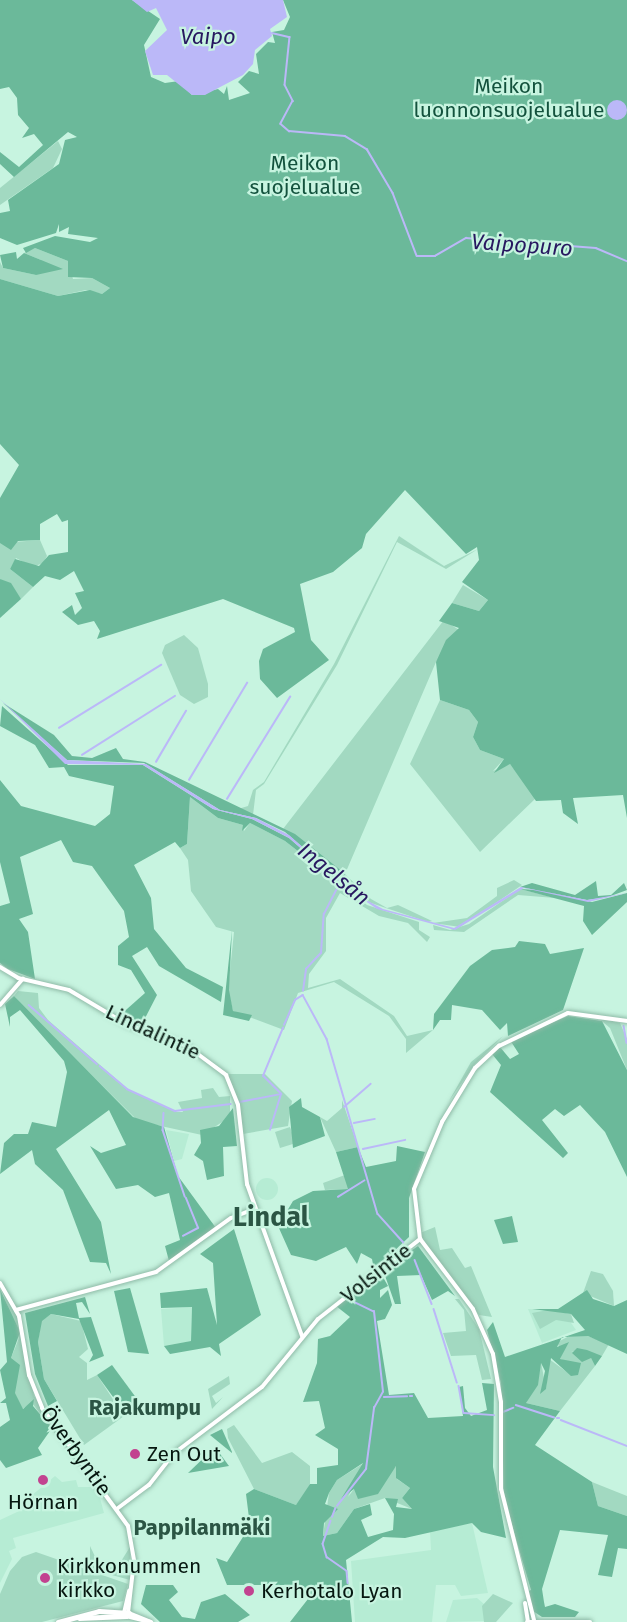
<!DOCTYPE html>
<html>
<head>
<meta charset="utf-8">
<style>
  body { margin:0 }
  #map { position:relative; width:627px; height:1622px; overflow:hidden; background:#c7f4e0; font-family:"Fira Sans",sans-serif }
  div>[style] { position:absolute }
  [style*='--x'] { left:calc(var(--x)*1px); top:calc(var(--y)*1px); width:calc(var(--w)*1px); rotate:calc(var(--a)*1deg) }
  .built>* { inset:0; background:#b6ecd4 }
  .round { border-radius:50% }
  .green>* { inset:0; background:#a2d9c1 }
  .forest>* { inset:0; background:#6bb99a }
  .water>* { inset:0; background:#bbb8f8 }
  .stream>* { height:1.5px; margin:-0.75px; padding:0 0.75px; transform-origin:0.75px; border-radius:0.75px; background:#bbb8f8 }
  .roads { filter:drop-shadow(0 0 2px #8fbaa7) drop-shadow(0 0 2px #8fbaa7) }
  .minor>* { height:4px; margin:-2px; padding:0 2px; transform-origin:2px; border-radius:2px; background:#fff }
  .major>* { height:5px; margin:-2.5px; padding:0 2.5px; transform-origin:2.5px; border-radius:2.5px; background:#fff }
  .dots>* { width:16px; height:16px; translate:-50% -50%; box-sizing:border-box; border:3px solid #c7f4e0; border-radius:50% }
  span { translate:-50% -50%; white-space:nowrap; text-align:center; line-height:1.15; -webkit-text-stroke:4.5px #c7f4e0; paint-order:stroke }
  .park-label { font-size:21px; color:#13523d }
  .street-label { font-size:21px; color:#061710 }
  .poi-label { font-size:21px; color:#061710 }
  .left { translate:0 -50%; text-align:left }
  .water-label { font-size:22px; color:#281860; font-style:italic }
  .neighbourhood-label { font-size:22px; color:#2b5544; font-weight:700 }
  .district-label { font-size:27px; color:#2b5544; font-weight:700 }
</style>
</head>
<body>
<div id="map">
  <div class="built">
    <div style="clip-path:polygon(166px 1130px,189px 1134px,182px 1159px,174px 1161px)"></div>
    <div class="round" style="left:256px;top:1178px;width:22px;height:22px"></div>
    <div style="clip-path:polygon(192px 1307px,191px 1341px,164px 1346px,161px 1309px)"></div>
    <div style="clip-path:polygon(528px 1309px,563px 1311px,576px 1330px,542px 1343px)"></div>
    <div style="clip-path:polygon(55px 1476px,62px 1482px,76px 1480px,78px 1487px,97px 1487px,104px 1513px,13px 1538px,16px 1548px,9px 1551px,12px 1559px,0 1583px,0 1520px,32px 1505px,31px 1496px)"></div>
    <div style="clip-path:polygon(472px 1523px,488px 1593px,461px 1596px,455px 1585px,436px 1585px,432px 1622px,355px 1622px,351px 1561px,431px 1550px,430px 1531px)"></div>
    <div style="clip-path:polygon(477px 1598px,484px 1604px,486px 1621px,446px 1622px,453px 1600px)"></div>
  </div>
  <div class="green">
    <div style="clip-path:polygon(58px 141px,62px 149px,53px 168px,0 205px,0 188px)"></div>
    <div style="clip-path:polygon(35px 248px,68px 261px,73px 279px,92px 278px,110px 288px,102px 294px,86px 290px,58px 296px,0 279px,0 262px,3px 268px,36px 275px,41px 260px,24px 253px)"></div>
    <div style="clip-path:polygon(399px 536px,444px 566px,478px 549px,446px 569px,397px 542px,337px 665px,264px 784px,256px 790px,253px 815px,238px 809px,248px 806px,253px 790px,264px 782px,334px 664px)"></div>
    <div style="clip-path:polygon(40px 540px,47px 556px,43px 563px,33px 567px,16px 558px,10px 569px,33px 587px,21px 599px,0 579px,0 543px)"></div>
    <div style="clip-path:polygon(463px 585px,488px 600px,479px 611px,452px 603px)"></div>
    <div style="clip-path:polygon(444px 620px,459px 630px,436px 662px,345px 874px,371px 899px,387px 908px,398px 905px,432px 921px,428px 922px,365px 901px,343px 872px,283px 829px)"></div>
    <div style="clip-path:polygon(184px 635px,198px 648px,208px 684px,208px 697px,194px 704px,180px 695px,162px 653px,165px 645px)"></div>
    <div style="clip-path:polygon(440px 700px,469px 710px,478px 722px,473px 737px,480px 750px,504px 759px,493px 771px,510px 764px,536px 798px,480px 852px,410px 764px)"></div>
    <div style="clip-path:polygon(190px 797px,218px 818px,243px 825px,244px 831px,250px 823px,285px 841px,367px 905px,419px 922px,419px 930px,430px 937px,427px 942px,408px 923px,379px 916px,340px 893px,326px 918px,326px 951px,309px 974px,308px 988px,340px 979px,394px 1016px,407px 1036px,433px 1030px,406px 1053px,406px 1039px,389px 1016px,334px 982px,298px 993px,284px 1030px,233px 1011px,228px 990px,234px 932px,216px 927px,191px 891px,188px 860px,180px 848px,187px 844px)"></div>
    <div style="clip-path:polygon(514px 880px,522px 885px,460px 927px,433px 923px,467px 918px,497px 896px,497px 888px)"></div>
    <div style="clip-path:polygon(520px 889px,555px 898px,518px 895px,464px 932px,434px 930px,433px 925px,450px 930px,469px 924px)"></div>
    <div style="clip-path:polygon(18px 991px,38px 993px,39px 1008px,48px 1020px,129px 1090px,177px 1112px,183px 1112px,178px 1102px,202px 1098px,201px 1090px,213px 1088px,219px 1097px,230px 1096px,230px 1117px,202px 1135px,138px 1121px,27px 1011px,14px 996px)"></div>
    <div style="clip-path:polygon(596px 1016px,620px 1023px,627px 1039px,627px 1070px,610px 1028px)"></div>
    <div style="clip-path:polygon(503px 1036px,474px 1065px,449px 1101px,471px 1062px)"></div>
    <div style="clip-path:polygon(227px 1074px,265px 1074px,292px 1101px,288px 1126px,243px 1134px,240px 1103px)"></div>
    <div style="clip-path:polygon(342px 1100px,358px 1147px,336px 1152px,320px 1117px,327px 1121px,342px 1108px)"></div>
    <div style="clip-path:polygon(290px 1127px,296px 1143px,280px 1148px,275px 1132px)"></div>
    <div style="clip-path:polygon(345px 1175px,349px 1189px,325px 1190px,323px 1183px)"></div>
    <div style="clip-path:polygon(435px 1227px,440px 1250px,452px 1248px,465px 1268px,471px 1266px,492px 1317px,479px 1315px,434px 1258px,420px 1233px)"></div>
    <div style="clip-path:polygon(591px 1271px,603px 1274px,613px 1291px,614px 1306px,583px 1293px)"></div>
    <div style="clip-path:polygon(0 1285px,16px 1311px,34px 1396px,61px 1436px,60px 1440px,32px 1403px,22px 1409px,15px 1394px,11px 1358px,19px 1338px)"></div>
    <div style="clip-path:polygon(455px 1299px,459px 1299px,479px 1329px,491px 1379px,482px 1380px,476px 1355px,451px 1356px,443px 1333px,466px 1331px,464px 1310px)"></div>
    <div style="clip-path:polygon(548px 1310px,571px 1314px,574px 1323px,556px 1320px,540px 1329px,532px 1313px)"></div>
    <div style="clip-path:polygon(51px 1314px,81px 1321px,88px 1349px,79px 1357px,87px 1363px,87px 1380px,97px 1375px,124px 1416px,84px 1445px,44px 1379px,38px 1342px,41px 1321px)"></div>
    <div style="clip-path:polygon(588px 1336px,609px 1344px,602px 1356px,571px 1351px,591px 1358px,595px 1366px,560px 1411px,526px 1403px,541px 1362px,546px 1389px,549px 1359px,571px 1375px,577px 1365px,560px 1359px,568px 1342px,562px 1349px,556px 1343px,571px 1335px)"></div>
    <div style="clip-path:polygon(229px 1376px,230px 1384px,212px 1396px,216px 1403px,223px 1397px,212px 1409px,208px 1389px)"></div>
    <div style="clip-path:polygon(234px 1425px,262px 1463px,292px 1452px,310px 1466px,310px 1484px,302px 1501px,296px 1505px,254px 1489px,228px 1438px,227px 1429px)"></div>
    <div style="clip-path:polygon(364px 1463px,348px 1497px,354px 1489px,380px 1482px,396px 1466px,397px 1479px,410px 1488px,402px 1498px,412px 1509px,385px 1498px,354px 1509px,337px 1533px,323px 1536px,329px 1493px,337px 1480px)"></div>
    <div style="clip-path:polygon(592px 1482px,627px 1496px,627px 1516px,598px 1506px)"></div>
    <div style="clip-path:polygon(90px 1546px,101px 1569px,118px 1566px,130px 1547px,130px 1580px,90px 1569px)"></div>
    <div style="clip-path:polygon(36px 1552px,128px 1584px,123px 1601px,42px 1622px,0 1622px,0 1594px,10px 1571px,22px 1557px)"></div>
    <div style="clip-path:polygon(493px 1594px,513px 1603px,496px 1622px,484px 1622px,482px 1606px)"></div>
  </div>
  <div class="forest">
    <div style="clip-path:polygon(0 0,132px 0,160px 19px,144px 45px,151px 77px,165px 83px,179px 81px,192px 95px,218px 89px,224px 94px,227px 86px,229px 100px,250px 93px,238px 82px,249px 71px,259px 74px,256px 54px,268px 42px,275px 43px,272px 32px,284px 30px,290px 17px,283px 0,627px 0,627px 818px,623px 795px,573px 798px,578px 824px,563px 813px,561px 800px,536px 801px,510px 764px,494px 773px,504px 759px,480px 750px,473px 737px,478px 722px,469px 710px,440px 700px,436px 662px,446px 640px,459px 628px,439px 621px,452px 603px,479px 611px,488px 600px,462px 582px,479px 560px,477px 547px,466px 554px,405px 490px,366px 534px,362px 548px,333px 572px,300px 584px,311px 640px,329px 660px,277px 698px,260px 679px,259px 661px,263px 649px,295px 632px,294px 628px,223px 599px,97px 639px,100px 631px,94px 621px,78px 625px,62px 612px,72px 605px,75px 615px,82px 608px,75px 593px,84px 591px,74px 571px,60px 580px,45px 576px,33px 587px,10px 569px,15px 559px,39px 566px,49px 555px,68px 552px,68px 520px,62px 522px,57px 514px,40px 524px,40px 540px,18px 541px,11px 550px,0 543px,0 498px,19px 465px,0 444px,0 279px,58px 296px,90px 290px,102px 294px,110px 288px,92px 278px,68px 277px,68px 261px,35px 248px,26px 253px,23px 248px,55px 236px,90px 242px,98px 238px,68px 234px,69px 227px,59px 232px,59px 224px,56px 233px,17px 245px,0 238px,0 213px,10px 211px,8px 200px,59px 164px,65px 140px,77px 137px,68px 132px,14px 177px,0 164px,0 152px,19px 167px,43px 145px,34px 134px,22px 138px,29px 128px,18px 115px,17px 98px,9px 87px,0 89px)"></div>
    <div style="clip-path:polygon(16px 252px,17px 259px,24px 253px,63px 269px,36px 275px,3px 268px,0 255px)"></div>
    <div style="clip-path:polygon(0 579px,11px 583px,21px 599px,0 618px)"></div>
    <div style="clip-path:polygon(3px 703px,54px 735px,72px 756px,92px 758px,116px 748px,123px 759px,145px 762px,295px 834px,343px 872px,359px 896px,285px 832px,256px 818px,220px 810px,144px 763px,67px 760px)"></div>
    <div style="clip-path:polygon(2px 706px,68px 765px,143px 765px,213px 809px,252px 819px,289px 838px,358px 898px,285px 841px,250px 823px,242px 831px,243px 825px,218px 818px,190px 797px,187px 844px,180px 848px,175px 842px,134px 865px,151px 898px,154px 929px,186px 968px,223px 987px,221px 1002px,159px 966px,147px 947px,132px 956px,157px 995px,141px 1026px,118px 1017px,145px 993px,131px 970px,118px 965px,118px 946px,129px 937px,124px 911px,92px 866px,73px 862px,61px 840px,20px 857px,33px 914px,19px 919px,28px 932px,35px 979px,8px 969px,0 963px,0 906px,10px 903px,0 862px,0 780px,21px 806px,95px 826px,110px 814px,114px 786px,69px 776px,64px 767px,49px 768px,35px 745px,0 726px)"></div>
    <div style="clip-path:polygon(596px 881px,598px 896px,611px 895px,624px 883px,627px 890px,608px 897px,587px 900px,520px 887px,532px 883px,575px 895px)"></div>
    <div style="clip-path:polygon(520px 889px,538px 890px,592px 902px,627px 893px,627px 902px,592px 935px,583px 921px,584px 906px)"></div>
    <div style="clip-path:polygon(232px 930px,229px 990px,233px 1011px,252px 1015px,249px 1021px,223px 1015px)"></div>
    <div style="clip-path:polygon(519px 941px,545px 944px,550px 954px,584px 948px,563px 1010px,508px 1036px,507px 1023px,500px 1030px,482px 1010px,452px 1005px,451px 1020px,440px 1020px,433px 1030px,434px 1014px,470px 966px,492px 950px,515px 947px)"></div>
    <div style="clip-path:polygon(14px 996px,133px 1117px,164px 1127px,178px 1176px,216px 1228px,169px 1261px,165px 1246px,180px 1240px,169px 1193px,155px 1197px,138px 1185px,116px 1189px,90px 1146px,101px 1153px,126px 1145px,109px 1110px,56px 1149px,101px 1222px,111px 1274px,106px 1263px,90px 1262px,63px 1190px,35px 1164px,32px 1150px,0 1174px,4px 1143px,14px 1134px,28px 1134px,32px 1122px,56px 1127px,67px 1072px,64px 1061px,20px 1010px,10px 1017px,10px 1027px,5px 1004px)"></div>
    <div style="clip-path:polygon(568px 1016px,602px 1021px,627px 1070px,627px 1177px,605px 1132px,580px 1105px,564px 1116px,555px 1109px,542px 1120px,568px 1153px,563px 1158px,490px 1092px,501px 1065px,492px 1054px,500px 1047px,510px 1059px,519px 1054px,510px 1040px)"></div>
    <div style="clip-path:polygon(301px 1098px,302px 1107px,320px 1117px,325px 1136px,293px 1148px,289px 1107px)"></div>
    <div style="clip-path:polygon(233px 1108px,237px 1146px,223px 1147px,224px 1176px,207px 1180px,203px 1161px,194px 1155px,201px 1143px,200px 1130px,219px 1126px)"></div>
    <div style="clip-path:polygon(397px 1146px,425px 1152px,409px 1198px,409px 1237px,374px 1270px,372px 1259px,361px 1253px,357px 1264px,346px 1247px,316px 1261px,291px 1255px,278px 1226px,293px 1201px,313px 1191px,348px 1189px,336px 1152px,358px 1147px,366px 1167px,396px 1161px)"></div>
    <div style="clip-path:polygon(512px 1216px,518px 1242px,503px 1244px,494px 1220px)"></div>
    <div style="clip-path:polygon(234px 1229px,261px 1315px,219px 1344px,221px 1356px,210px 1347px,170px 1354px,164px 1346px,191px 1341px,192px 1307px,161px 1308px,160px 1293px,207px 1288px,217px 1325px,213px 1263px,200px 1254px)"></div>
    <div style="clip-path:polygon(418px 1246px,455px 1296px,448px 1291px,432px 1300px,421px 1275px,397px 1276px,401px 1304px,395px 1304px,383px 1270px)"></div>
    <div style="clip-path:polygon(evenodd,380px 1272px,388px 1286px,380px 1290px,380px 1298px,388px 1290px,392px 1305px,385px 1319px,377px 1321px,389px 1395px,414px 1393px,428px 1418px,463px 1416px,459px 1387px,463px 1386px,465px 1408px,471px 1416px,487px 1410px,482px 1383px,494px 1384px,493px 1467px,506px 1538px,481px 1532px,472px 1523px,405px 1538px,383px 1537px,346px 1560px,352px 1622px,290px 1622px,308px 1599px,291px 1585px,227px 1585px,216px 1558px,227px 1562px,250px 1526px,246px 1494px,254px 1489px,296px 1505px,310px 1484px,317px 1484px,317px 1468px,338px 1465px,338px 1449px,315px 1435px,325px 1428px,319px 1401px,303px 1402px,317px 1363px,318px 1339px,330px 1336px,350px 1317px,336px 1306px,380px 1272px,363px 1463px,341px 1499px,354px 1489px,358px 1499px,378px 1494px,396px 1466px,396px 1478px,410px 1488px,402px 1498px,412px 1509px,396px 1507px,398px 1499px,385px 1498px,394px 1514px,393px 1530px,368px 1537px,361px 1520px,372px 1515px,370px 1504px,354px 1509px,337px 1533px,323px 1536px,324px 1523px,338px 1509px,325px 1504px,329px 1493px,337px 1480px,363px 1463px)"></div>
    <div style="clip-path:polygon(130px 1288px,149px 1354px,128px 1352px,114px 1291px)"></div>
    <div style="clip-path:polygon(0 1289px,20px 1332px,11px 1358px,20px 1365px,15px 1393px,23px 1409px,34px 1399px,33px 1406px,52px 1428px,38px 1448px,42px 1455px,6px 1468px,0 1460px,0 1427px,10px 1420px,6px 1403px,0 1403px,6px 1398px,0 1370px,7px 1362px)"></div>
    <div style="clip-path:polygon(587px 1290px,593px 1299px,614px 1306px,627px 1300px,627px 1354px,588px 1336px,562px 1337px,557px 1347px,569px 1342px,560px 1359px,581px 1363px,578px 1375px,571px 1376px,551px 1358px,546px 1389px,540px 1394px,545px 1371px,541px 1363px,538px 1385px,526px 1403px,560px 1411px,535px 1445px,592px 1482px,598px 1506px,627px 1516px,627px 1549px,618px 1548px,612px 1577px,598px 1575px,608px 1535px,560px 1530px,542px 1589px,544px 1602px,545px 1607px,555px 1604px,579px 1612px,575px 1617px,542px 1617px,533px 1611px,526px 1592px,531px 1590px,504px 1498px,501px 1383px,487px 1330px,493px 1322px,505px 1357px,585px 1330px,571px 1314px,532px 1309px,558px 1309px)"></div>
    <div style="clip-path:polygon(85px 1297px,90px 1314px,82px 1302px,76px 1303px,79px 1318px,91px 1317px,104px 1356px,89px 1362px,93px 1355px,79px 1319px,51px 1314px,42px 1321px,38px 1342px,44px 1379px,57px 1401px,48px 1406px,35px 1374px,25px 1313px)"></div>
    <div style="clip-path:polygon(577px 1348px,587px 1350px,602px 1356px,595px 1366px,591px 1358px,582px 1362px,572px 1353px)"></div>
    <div style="clip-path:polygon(112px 1365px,140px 1403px,127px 1416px,97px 1375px)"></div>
    <div style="clip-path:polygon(222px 1429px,232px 1452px,232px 1453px,210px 1435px)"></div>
    <div style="clip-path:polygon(215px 1447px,229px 1466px,188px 1473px)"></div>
    <div style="clip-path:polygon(146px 1585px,173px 1585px,178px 1592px,169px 1600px,182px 1617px,195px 1619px,201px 1602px,225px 1594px,250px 1615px,238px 1622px,160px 1622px,141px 1604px)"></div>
  </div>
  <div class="water">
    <div style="clip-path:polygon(132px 0,283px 0,287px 17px,270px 29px,272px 36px,255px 50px,253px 64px,243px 75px,205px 95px,192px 95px,167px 75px,153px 75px,145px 51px,167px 30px,156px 8px,147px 12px)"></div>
    <div class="round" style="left:607px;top:100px;width:20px;height:20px"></div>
    <div style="clip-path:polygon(0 699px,67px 760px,146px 764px,220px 810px,256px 818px,289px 835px,357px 895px,383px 909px,454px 928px,521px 887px,587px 900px,627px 893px,588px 902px,524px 888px,455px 930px,377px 909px,345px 887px,289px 838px,252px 819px,213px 809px,143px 765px,65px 764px)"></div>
  </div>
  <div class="stream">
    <div style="--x:272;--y:33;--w:18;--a:13"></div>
    <div style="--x:290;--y:37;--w:48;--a:95.9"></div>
    <div style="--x:285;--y:85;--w:18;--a:63"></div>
    <div style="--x:293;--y:101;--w:26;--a:118"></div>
    <div style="--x:281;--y:124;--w:11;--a:41"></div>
    <div style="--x:289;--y:131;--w:56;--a:5.1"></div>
    <div style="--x:345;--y:136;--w:26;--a:31"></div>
    <div style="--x:367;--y:149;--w:51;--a:59.4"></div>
    <div style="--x:393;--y:193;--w:67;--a:69.1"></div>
    <div style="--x:417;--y:256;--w:18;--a:0"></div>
    <div style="--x:435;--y:256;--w:36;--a:-30"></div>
    <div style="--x:466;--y:238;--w:130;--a:4.4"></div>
    <div style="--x:596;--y:248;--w:34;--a:23"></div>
    <div style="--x:59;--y:728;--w:120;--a:-31.7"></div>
    <div style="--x:82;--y:755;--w:110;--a:-32.4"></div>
    <div style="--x:156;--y:762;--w:59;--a:-59.5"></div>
    <div style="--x:189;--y:780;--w:113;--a:-59.1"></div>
    <div style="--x:227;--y:799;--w:120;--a:-58.3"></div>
    <div style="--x:303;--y:991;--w:22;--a:-82"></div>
    <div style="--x:306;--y:969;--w:22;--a:-47"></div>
    <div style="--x:321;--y:953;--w:39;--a:-86"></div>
    <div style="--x:324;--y:914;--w:36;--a:-63"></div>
    <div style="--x:29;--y:1005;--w:90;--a:40.9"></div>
    <div style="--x:284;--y:1025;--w:27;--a:-66"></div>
    <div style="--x:295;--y:1000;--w:9;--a:-32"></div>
    <div style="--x:303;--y:995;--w:50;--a:61.4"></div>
    <div style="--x:327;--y:1039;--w:182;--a:73.8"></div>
    <div style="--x:378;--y:1214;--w:38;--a:48"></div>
    <div style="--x:624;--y:1026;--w:17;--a:80"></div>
    <div style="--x:100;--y:1066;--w:35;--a:40"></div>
    <div style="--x:127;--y:1089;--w:53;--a:24.6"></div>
    <div style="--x:175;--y:1111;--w:56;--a:-7.1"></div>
    <div style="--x:240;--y:1102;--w:42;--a:-11"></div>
    <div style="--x:281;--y:1094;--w:25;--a:-135"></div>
    <div style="--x:263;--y:1076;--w:52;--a:-67.4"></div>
    <div style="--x:344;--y:1107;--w:35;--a:-41"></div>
    <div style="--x:164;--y:1113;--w:17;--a:93"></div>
    <div style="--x:163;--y:1130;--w:70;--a:71.6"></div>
    <div style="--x:354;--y:1123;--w:21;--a:-11"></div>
    <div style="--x:270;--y:1130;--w:37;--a:-73"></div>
    <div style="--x:363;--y:1149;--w:43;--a:-12.1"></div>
    <div style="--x:338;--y:1197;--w:31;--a:-32"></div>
    <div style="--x:183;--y:1236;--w:17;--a:-28"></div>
    <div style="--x:198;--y:1228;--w:32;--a:-112"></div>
    <div style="--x:415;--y:1260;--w:47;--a:68.9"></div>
    <div style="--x:434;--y:1309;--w:77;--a:72.5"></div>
    <div style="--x:459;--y:1386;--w:27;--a:80"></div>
    <div style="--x:464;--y:1413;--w:30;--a:4"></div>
    <div style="--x:410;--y:1396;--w:2;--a:0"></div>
    <div style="--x:384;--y:1397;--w:23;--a:-2"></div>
    <div style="--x:516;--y:1405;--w:40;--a:18"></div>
    <div style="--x:503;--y:1412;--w:11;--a:-22"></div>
    <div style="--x:557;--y:1418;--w:2;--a:0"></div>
    <div style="--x:561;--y:1420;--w:71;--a:21.5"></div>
    <div style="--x:337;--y:1506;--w:47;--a:-51.9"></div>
    <div style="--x:366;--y:1469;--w:62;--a:-82.5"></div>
    <div style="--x:374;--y:1408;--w:18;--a:-61"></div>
    <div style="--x:383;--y:1392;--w:81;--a:-96.4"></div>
    <div style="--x:374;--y:1312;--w:28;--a:-154"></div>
    <div style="--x:332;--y:1517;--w:9;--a:-69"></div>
    <div style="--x:331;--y:1521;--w:24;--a:109"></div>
    <div style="--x:323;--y:1544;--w:14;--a:73"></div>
    <div style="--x:327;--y:1557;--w:24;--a:35"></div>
    <div style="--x:347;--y:1571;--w:12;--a:85"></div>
  </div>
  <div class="roads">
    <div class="minor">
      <div style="--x:0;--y:967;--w:21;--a:31"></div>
      <div style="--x:18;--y:978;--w:52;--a:13.2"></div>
      <div style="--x:69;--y:990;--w:69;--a:30.7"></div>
      <div style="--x:128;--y:1025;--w:63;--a:19.6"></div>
      <div style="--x:187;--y:1046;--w:49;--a:36.6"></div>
      <div style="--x:226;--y:1075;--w:32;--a:68"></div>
      <div style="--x:238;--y:1105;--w:80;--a:83.5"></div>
      <div style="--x:247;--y:1184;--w:162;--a:70.1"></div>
      <div style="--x:0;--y:1005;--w:35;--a:-49"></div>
      <div style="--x:0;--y:1283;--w:38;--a:60"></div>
      <div style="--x:19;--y:1316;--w:60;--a:80.4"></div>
      <div style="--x:29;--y:1375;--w:35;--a:68"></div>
      <div style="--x:42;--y:1408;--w:146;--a:53.9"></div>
      <div style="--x:128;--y:1526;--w:36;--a:80"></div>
      <div style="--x:134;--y:1561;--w:52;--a:96.6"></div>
      <div style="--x:16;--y:1310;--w:145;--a:-15.2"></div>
      <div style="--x:156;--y:1272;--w:92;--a:-35.8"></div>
      <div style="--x:231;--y:1218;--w:26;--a:-21"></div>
      <div style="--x:118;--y:1508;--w:39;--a:-37"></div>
      <div style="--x:149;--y:1485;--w:39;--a:-52"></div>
      <div style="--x:173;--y:1454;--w:111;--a:-37"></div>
      <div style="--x:262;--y:1387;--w:88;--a:-50.5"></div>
      <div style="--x:318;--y:1319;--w:130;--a:-38.1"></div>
      <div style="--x:525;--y:1603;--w:19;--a:81"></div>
      <div style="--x:124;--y:1613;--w:23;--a:-77"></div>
      <div style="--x:129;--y:1613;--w:24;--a:22"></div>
      <div style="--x:126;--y:1616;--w:25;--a:14"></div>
      <div style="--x:534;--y:1620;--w:135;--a:-104.1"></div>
      <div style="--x:501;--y:1489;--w:87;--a:-90"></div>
      <div style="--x:501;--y:1402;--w:49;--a:-99.5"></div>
      <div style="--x:493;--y:1354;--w:49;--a:-114"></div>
      <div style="--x:473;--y:1309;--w:88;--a:-127.1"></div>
      <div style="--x:420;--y:1239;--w:50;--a:-96.8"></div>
      <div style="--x:414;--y:1189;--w:73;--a:-67.3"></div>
      <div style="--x:442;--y:1122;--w:63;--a:-58.6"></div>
      <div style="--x:475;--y:1068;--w:33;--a:-43"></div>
      <div style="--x:499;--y:1046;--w:76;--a:-25.6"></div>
      <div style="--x:568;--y:1013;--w:60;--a:7.7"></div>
      <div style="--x:527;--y:1622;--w:63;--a:0"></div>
    </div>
    <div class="major">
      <div style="--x:79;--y:1618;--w:47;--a:-2.4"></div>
      <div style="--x:58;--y:1622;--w:42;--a:-15"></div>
      <div style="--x:99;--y:1611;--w:30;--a:4"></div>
    </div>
  </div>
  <div class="dots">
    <div style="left:135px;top:1454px;background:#c24390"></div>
    <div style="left:43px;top:1480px;background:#c24390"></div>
    <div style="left:45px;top:1578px;background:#c24390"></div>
    <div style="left:249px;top:1591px;background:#c24390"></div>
  </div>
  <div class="park-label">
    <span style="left:509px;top:98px">Meikon<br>luonnonsuojelualue</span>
    <span style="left:305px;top:175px">Meikon<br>suojelualue</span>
  </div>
  <div class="street-label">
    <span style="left:153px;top:1032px;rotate:25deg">Lindalintie</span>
    <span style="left:376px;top:1273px;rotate:-38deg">Volsintie</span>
    <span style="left:76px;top:1451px;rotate:54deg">Överbyntie</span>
  </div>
  <div class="poi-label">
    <span class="left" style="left:147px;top:1454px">Zen Out</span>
    <span style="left:43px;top:1502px">Hörnan</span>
    <span class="left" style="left:57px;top:1578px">Kirkkonummen<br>kirkko</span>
    <span class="left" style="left:261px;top:1591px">Kerhotalo Lyan</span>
  </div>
  <div class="water-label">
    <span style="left:208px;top:37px">Vaipo</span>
    <span style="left:522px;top:245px;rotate:4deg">Vaipopuro</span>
    <span style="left:334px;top:874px;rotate:39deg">Ingelsån</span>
  </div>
  <div class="neighbourhood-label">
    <span style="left:145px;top:1408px">Rajakumpu</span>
    <span style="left:202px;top:1528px">Pappilanmäki</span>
  </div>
  <div class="district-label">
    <span style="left:271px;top:1218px">Lindal</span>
  </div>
</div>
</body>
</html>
